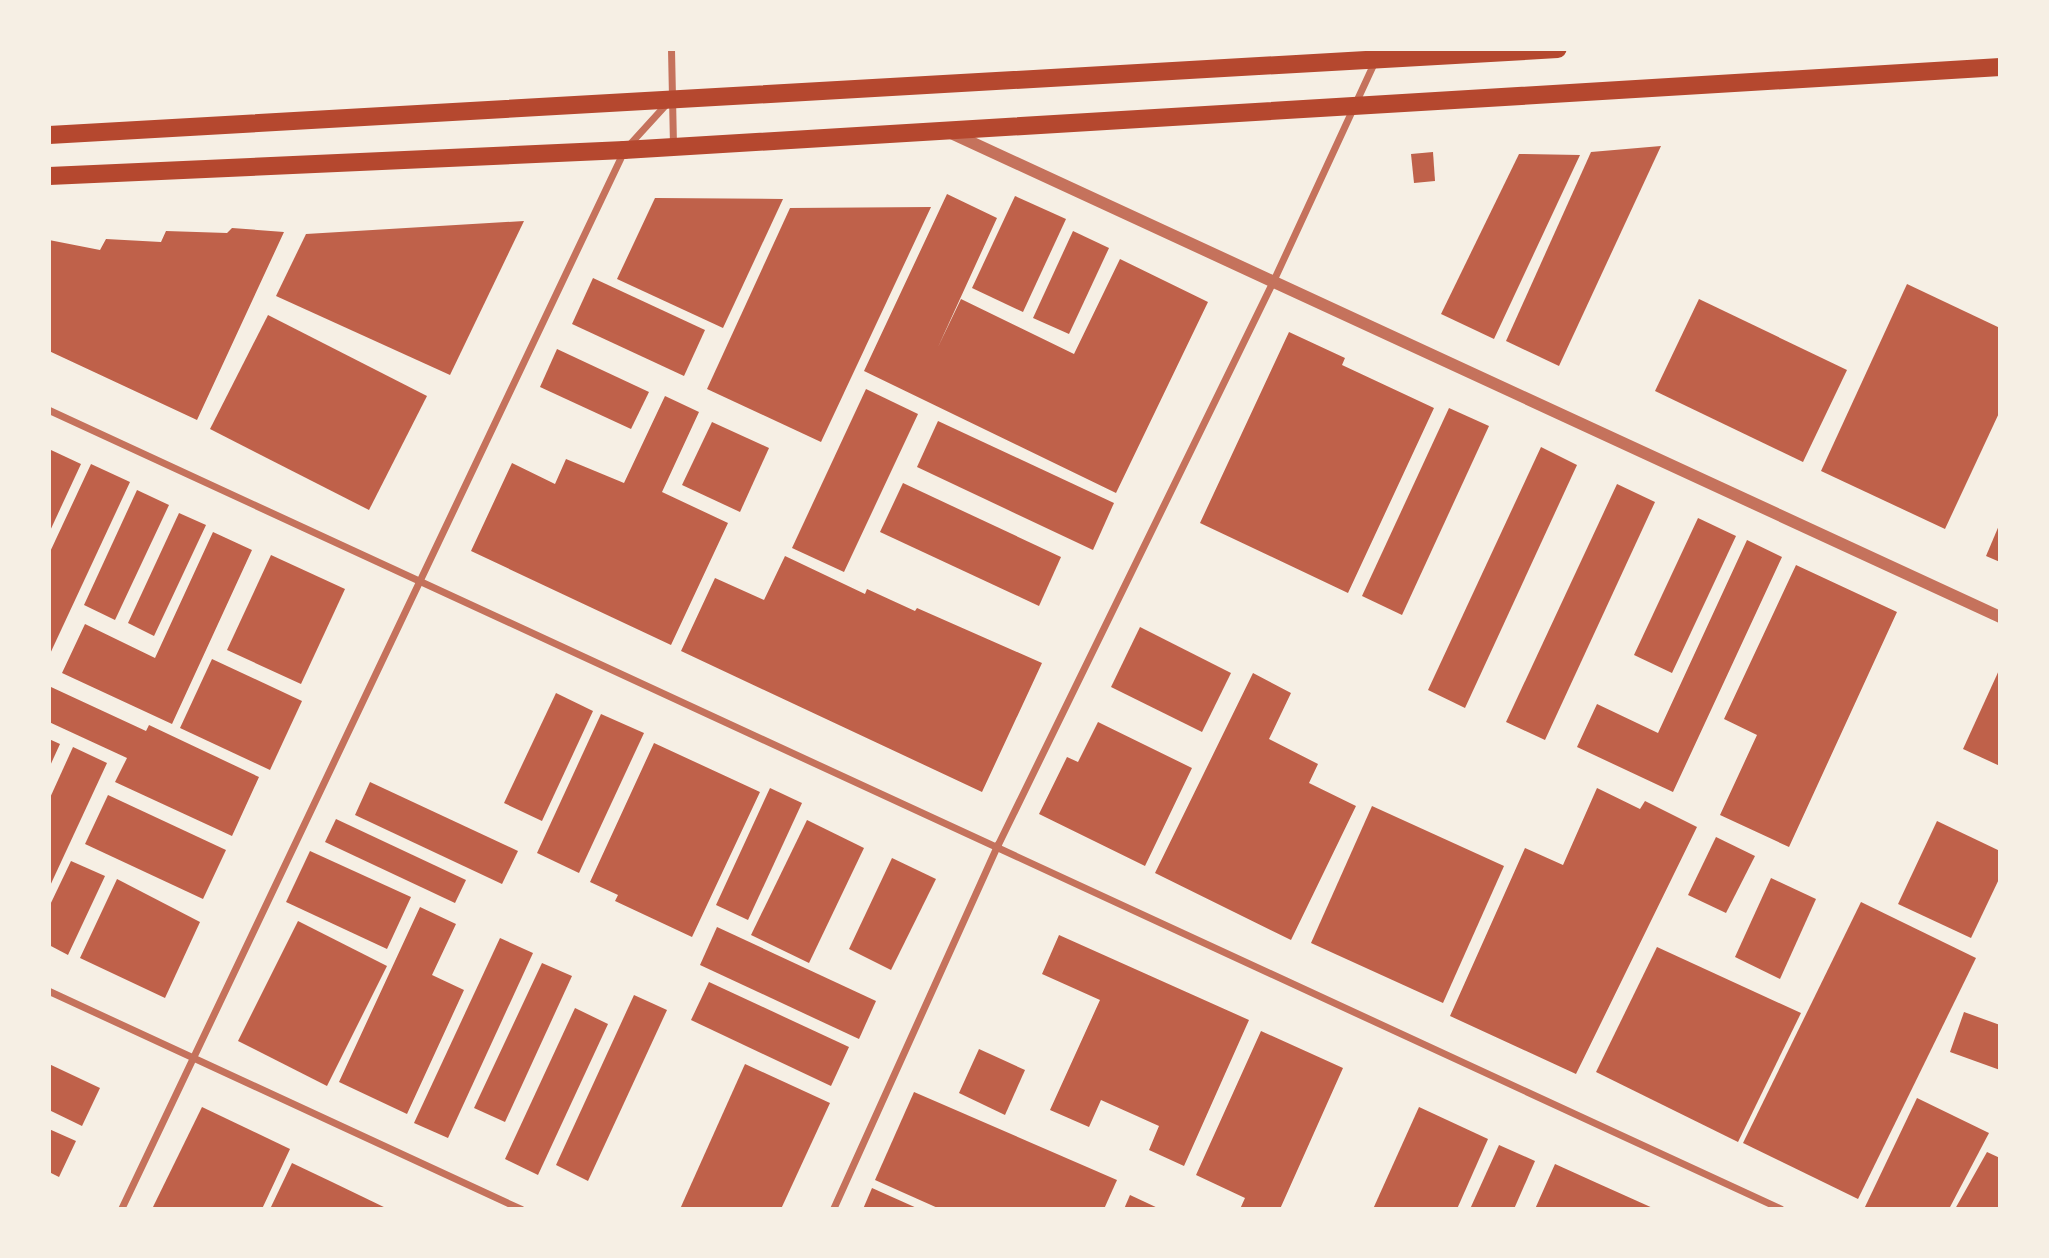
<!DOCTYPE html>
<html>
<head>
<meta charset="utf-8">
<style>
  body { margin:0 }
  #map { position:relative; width:2049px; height:1258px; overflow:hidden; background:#f6efe4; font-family:"Fira Sans Condensed",sans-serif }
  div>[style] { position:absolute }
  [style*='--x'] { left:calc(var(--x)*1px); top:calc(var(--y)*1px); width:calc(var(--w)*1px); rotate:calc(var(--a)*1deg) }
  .building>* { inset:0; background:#bf614a }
  .minor>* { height:7px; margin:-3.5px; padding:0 3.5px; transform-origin:3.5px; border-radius:3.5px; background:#c5725c }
  .tertiary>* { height:12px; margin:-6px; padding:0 6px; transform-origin:6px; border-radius:6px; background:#c5725c }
  .primary>* { height:18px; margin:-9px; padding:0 9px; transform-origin:9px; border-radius:9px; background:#b5482f }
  span { translate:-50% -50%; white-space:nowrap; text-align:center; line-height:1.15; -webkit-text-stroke:6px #f6efe4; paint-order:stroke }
  .frame { position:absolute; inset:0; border:51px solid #f6efe4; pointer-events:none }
</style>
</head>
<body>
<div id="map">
  <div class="building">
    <div style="clip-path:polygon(1661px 146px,1559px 366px,1506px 341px,1591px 152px)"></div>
    <div style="clip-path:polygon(1433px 152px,1435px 181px,1414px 183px,1411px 154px)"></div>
    <div style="clip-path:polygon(1519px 154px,1580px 155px,1494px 339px,1441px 314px)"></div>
    <div style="clip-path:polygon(947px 194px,997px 218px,938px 347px,961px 299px,1074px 354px,1120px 259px,1208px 302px,1116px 493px,864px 371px)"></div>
    <div style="clip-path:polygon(1015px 196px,1066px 219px,1023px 312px,972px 288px)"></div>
    <div style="clip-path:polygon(655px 198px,783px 199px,723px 328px,617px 279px)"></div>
    <div style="clip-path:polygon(931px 207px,821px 442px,707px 389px,790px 208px)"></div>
    <div style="clip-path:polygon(524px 221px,450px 375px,276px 296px,306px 234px)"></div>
    <div style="clip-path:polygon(232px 228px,284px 232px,197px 420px,49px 351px,49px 240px,100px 250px,106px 239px,161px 242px,166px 231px,227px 233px)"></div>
    <div style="clip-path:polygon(1073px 231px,1109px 248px,1069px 334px,1033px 318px)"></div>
    <div style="clip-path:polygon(593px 278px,705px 330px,684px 376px,572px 324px)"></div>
    <div style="clip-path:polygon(1907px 284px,2000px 328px,2000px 411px,1945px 529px,1821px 471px)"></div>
    <div style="clip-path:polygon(1699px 299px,1847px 370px,1803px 462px,1655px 391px)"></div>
    <div style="clip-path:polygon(268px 315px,427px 396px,369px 510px,210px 429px)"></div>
    <div style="clip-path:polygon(1289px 332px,1345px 358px,1342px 365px,1434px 408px,1348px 593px,1200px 523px)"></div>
    <div style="clip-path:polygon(557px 349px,649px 392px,631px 429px,540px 387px)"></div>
    <div style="clip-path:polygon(866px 389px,918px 414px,844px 572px,792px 548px)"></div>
    <div style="clip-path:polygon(665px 396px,699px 412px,662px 492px,728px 523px,671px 645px,471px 551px,512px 463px,555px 484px,566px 459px,624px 483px)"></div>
    <div style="clip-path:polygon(1449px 408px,1489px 426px,1402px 615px,1362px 596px)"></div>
    <div style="clip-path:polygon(938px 421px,1114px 503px,1093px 550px,917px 467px)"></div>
    <div style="clip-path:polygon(712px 422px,769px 448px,740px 512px,682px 485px)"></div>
    <div style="clip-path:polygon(1541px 447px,1577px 465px,1465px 708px,1428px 690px)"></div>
    <div style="clip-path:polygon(51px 450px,81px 464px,49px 533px,49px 454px)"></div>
    <div style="clip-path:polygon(91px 464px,130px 482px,49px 656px,49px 554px)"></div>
    <div style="clip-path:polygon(903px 483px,1061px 557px,1039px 606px,880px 532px)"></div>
    <div style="clip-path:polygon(1617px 484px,1655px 502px,1545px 740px,1506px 722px)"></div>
    <div style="clip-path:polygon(137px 490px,169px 505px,115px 620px,84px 605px)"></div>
    <div style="clip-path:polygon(179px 513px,206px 525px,154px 636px,128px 623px)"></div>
    <div style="clip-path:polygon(1698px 518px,1736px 536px,1672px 673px,1634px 655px)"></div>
    <div style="clip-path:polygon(2000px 523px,2000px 562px,1986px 556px)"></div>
    <div style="clip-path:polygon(213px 532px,252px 550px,172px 724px,62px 673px,85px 624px,155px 658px)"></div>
    <div style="clip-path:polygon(1747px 540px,1782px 557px,1673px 792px,1577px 747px,1597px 704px,1658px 733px)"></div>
    <div style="clip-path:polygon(271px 555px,345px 589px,301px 684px,227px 650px)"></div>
    <div style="clip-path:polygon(785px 556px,865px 594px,867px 589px,915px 611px,917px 608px,1042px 663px,982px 792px,681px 651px,715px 578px,764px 600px)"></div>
    <div style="clip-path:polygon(1796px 565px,1897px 612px,1789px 847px,1720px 815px,1757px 735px,1724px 719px)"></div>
    <div style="clip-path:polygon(1140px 627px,1231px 673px,1202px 732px,1111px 687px)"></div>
    <div style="clip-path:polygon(212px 659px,302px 701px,270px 770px,180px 728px)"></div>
    <div style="clip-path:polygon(2000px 668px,2000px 766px,1963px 749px)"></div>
    <div style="clip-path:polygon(1253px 673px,1291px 693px,1269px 739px,1318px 764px,1309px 783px,1356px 806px,1291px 940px,1155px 873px)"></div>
    <div style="clip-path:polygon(51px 687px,146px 731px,149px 725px,259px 777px,232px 836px,115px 782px,127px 758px,49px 722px)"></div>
    <div style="clip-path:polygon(556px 693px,593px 711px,542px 821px,504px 803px)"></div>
    <div style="clip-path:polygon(601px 714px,644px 733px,579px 873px,537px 853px)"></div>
    <div style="clip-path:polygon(1098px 722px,1192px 768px,1145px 866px,1039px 814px,1067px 757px,1078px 762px)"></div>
    <div style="clip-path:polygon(49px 739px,60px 744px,49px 768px)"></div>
    <div style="clip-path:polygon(654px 743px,760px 792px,692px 937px,615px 901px,618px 895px,590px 882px)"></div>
    <div style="clip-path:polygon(73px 747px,107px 763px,49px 888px,49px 800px)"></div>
    <div style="clip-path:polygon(370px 782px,518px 851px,502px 884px,355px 815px)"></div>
    <div style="clip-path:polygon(770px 788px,802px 803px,748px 920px,716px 905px)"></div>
    <div style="clip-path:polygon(1597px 788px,1640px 809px,1645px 801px,1697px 827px,1576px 1074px,1450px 1016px,1525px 848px,1563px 865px)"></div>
    <div style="clip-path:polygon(108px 795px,226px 850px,203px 899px,85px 844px)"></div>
    <div style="clip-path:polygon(1372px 806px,1504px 866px,1443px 1003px,1311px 943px)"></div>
    <div style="clip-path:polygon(336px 819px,466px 880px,455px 903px,325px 842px)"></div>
    <div style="clip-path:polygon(807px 820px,864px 848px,809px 963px,751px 935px)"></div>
    <div style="clip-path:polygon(1937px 821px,2000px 851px,2000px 877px,1971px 938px,1898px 904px)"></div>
    <div style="clip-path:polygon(1716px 837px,1755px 856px,1726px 913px,1688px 895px)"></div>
    <div style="clip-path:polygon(310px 851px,411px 897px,387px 949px,286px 902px)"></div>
    <div style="clip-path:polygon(892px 858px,936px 879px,891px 970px,849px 949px)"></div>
    <div style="clip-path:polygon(71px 861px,105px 876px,68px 955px,49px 945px,49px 907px)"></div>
    <div style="clip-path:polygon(1771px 878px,1816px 899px,1780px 979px,1735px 957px)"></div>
    <div style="clip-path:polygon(117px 879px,200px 922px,165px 998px,80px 958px)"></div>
    <div style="clip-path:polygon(1861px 902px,1976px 958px,1858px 1199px,1743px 1143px)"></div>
    <div style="clip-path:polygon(420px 907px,456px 924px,432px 975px,464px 990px,407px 1114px,339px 1082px)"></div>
    <div style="clip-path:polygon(298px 921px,387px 966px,327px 1086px,238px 1041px)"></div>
    <div style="clip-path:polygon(717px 927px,876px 1001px,859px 1039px,700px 965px)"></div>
    <div style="clip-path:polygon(1059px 935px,1249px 1020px,1184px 1166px,1149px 1150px,1159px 1126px,1101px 1100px,1089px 1127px,1050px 1110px,1100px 1000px,1042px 974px)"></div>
    <div style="clip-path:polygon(500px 938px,533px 953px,448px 1138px,414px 1123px)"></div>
    <div style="clip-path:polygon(1657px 947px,1801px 1013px,1738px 1142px,1596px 1072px)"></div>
    <div style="clip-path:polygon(542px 963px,572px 976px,505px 1122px,474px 1108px)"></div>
    <div style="clip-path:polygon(709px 982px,849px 1047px,831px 1086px,691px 1020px)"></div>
    <div style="clip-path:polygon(634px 995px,667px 1010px,588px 1181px,556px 1165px)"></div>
    <div style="clip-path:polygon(575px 1008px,608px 1024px,538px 1175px,505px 1159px)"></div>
    <div style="clip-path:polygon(1964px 1012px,2000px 1025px,2000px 1070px,1950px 1052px)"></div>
    <div style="clip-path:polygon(1261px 1031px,1343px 1068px,1280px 1209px,1240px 1209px,1245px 1198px,1196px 1175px)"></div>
    <div style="clip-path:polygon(979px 1049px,1025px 1070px,1005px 1115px,959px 1093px)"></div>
    <div style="clip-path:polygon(49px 1064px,100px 1088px,82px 1126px,49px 1110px)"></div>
    <div style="clip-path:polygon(745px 1064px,830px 1103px,781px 1209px,680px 1209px)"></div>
    <div style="clip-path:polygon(914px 1092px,1117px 1180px,1104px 1209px,940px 1209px,875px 1180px)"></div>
    <div style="clip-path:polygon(1917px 1098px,1989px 1133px,1949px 1209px,1864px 1209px)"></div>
    <div style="clip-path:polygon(202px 1107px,290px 1149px,262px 1209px,152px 1209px)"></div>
    <div style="clip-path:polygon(1419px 1107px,1488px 1139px,1457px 1209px,1373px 1209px)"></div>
    <div style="clip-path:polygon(49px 1129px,76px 1141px,59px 1177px,49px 1172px)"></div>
    <div style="clip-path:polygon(1499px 1145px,1535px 1161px,1514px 1209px,1470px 1209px)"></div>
    <div style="clip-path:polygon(1987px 1152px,2000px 1158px,2000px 1209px,1955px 1209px)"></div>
    <div style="clip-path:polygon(292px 1163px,332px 1182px,388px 1209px,270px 1209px)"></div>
    <div style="clip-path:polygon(1555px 1164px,1597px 1183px,1655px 1209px,1535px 1209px)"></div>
    <div style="clip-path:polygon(872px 1188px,919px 1209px,863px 1209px)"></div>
    <div style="clip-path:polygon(1130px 1195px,1160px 1209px,1124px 1209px)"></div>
  </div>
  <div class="minor">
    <div style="--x:671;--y:49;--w:96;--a:88.8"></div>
    <div style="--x:49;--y:410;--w:1907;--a:24.76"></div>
    <div style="--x:49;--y:991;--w:520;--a:24.79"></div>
    <div style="--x:121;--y:1209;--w:1172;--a:-64.59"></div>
    <div style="--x:624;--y:150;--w:62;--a:-47.6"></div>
    <div style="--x:833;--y:1209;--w:401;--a:-65.7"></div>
    <div style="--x:998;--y:844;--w:627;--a:-63.97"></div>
    <div style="--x:1273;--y:281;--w:255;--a:-65.2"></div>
  </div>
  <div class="tertiary">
    <div style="--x:949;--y:132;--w:1158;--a:24.77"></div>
  </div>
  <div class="primary">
    <div style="--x:49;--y:135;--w:1511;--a:-3.26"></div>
    <div style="--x:49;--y:176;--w:576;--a:-2.59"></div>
    <div style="--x:624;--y:150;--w:1379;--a:-3.45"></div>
  </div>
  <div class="frame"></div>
</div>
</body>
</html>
